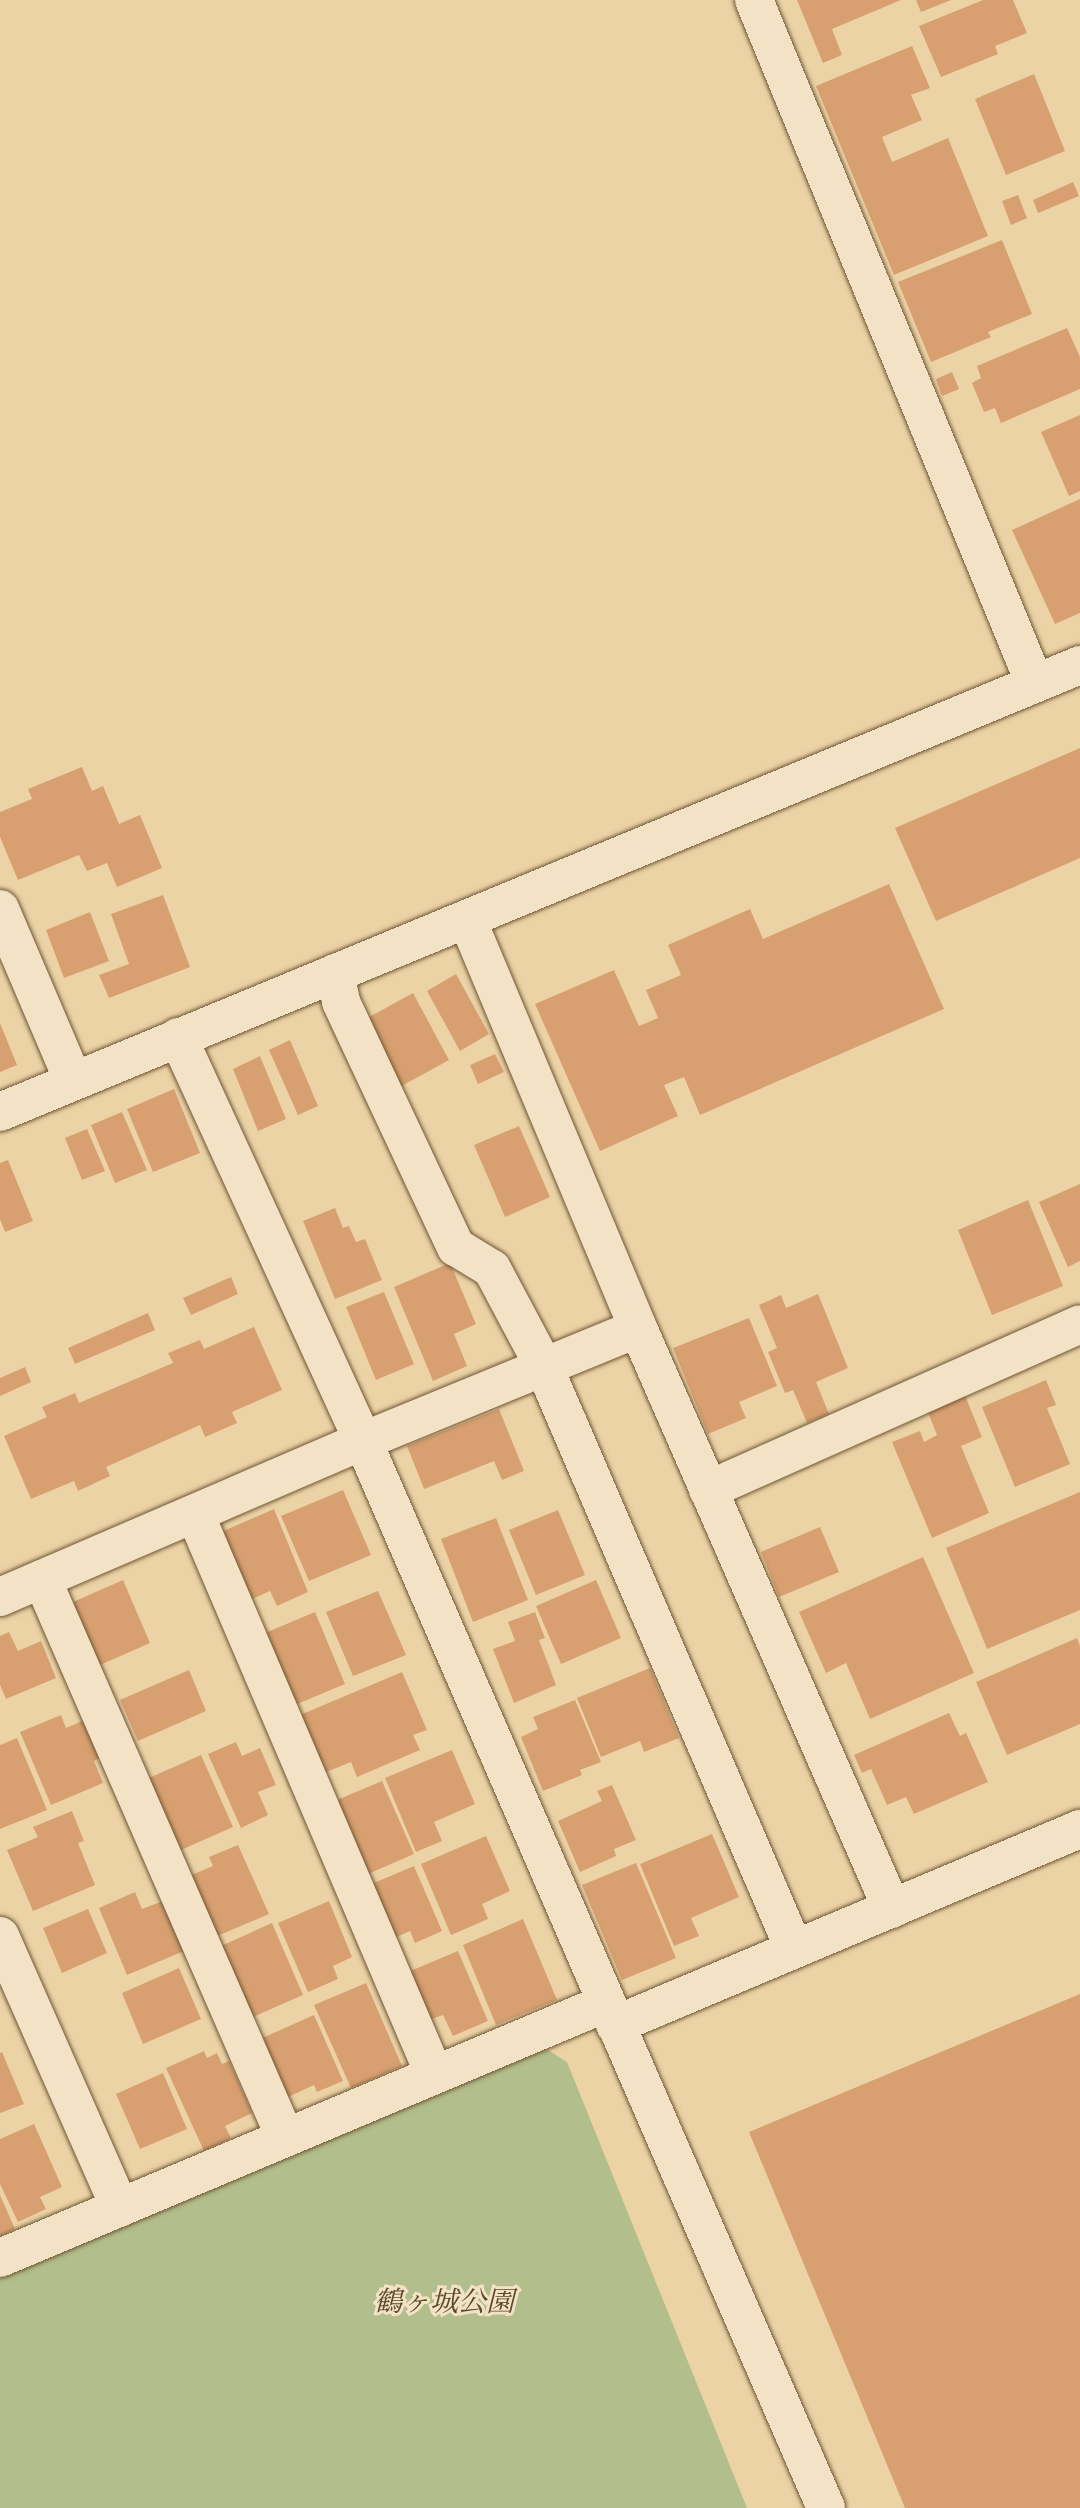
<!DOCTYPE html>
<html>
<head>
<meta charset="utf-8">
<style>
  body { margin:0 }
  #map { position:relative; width:1080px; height:2508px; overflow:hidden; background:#ecd3a6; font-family:"Old Standard TT","Noto Serif JP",serif }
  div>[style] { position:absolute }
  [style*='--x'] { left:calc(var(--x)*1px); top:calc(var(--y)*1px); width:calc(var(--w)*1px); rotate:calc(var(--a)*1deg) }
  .green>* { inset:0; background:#b2be8c }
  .building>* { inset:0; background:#d8a071 }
  .roads { filter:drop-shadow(0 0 2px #6f5635) drop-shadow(0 0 2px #6f5635) }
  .minor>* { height:38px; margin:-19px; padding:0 19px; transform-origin:19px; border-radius:19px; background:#f3e2c5 }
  span { translate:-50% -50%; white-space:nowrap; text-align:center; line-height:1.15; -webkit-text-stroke:6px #f3e2c5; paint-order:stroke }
  .park-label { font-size:28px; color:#5b4a28; font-style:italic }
</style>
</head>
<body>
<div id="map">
  <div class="green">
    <div style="clip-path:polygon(537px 2043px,567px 2062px,747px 2508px,0 2508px,0 2271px)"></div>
  </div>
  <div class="building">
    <div style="clip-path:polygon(797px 0,901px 0,832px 29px,842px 55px,823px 63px)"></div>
    <div style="clip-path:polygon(916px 0,951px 0,921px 12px)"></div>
    <div style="clip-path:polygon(983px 0,1013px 0,1027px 33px,995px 46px,998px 54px,941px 77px,919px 26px)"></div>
    <div style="clip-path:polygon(912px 46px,930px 88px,911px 95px,922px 120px,882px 137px,892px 162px,948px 138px,988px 236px,894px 275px,816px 86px)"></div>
    <div style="clip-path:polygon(1034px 74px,1065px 151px,1006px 175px,975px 99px)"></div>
    <div style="clip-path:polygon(1073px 182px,1079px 196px,1038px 213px,1033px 200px)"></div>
    <div style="clip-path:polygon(1018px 195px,1027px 218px,1011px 225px,1002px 201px)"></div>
    <div style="clip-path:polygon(1002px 240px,1032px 314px,988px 332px,991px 337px,931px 362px,898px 282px)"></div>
    <div style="clip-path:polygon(1067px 328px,1080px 357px,1080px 389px,1001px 423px,995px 408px,984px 412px,972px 383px,981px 378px,977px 366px)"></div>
    <div style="clip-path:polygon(952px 372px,959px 389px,942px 396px,936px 379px)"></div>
    <div style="clip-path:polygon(1080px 415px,1080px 491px,1069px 496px,1041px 432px)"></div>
    <div style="clip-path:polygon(1080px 499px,1080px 613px,1055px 624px,1012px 530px)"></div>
    <div style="clip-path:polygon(1080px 748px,1080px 858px,936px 921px,895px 828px)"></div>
    <div style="clip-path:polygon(82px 767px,92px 791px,103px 786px,119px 824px,140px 815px,162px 868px,117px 887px,107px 863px,87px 871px,79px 855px,18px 880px,0 837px,0 812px,32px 799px,28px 789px)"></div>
    <div style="clip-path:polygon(889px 884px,944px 1009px,700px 1115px,684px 1077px,664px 1085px,678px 1116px,600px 1151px,535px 1004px,614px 970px,639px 1026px,658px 1018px,646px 990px,681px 975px,668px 945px,750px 909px,763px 939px)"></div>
    <div style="clip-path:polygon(163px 895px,190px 967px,109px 998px,99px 975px,129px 964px,111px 914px)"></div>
    <div style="clip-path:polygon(90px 912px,109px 961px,64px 978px,46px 930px)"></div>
    <div style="clip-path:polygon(456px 974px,489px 1034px,460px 1051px,427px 991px)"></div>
    <div style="clip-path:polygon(413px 993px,449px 1060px,398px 1088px,362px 1021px)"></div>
    <div style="clip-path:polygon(0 1023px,17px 1065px,0 1072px)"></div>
    <div style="clip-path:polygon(290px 1040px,318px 1106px,298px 1115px,269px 1050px)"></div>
    <div style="clip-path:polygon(495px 1054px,504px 1072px,478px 1084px,470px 1065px)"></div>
    <div style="clip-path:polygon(260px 1056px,286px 1119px,258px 1131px,233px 1069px)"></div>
    <div style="clip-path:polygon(174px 1089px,200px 1153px,153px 1172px,127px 1109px)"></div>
    <div style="clip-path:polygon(122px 1112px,147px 1170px,115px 1183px,91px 1125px)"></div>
    <div style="clip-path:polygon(519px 1126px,550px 1197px,505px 1217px,474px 1145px)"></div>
    <div style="clip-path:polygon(87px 1129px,105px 1171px,82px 1180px,65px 1138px)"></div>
    <div style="clip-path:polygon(8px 1160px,33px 1221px,5px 1232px,0 1219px,0 1163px)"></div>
    <div style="clip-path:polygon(1080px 1184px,1080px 1261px,1068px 1267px,1039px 1202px)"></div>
    <div style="clip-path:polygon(1028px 1200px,1063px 1286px,992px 1315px,958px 1230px)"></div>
    <div style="clip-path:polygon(335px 1208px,343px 1228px,349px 1226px,356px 1242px,365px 1239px,382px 1280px,335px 1299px,303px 1221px)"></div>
    <div style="clip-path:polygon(450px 1263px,476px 1324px,454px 1334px,467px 1366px,433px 1381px,394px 1287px)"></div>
    <div style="clip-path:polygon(231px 1277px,238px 1294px,191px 1315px,183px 1298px)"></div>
    <div style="clip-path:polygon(384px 1292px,414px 1364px,376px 1380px,346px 1307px)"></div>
    <div style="clip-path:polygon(818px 1294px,848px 1368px,816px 1382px,829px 1414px,807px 1423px,793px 1390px,785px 1393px,768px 1352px,777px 1348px,759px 1305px,781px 1295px,786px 1308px)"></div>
    <div style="clip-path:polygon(148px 1313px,155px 1330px,75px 1364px,68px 1348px)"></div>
    <div style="clip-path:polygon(749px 1318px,777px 1386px,739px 1402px,746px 1418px,708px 1434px,673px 1348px)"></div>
    <div style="clip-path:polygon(254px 1327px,282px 1390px,232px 1412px,237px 1423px,205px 1437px,200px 1425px,106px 1467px,110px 1476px,78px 1491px,74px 1481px,31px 1499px,4px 1436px,47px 1417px,42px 1407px,75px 1393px,79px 1403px,173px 1363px,168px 1353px,200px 1340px,204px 1349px)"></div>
    <div style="clip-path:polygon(25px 1367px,31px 1382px,0 1396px,0 1378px)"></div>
    <div style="clip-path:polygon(1046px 1380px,1056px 1405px,1047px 1408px,1070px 1464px,1015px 1487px,982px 1407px)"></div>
    <div style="clip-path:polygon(964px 1393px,982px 1437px,961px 1446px,989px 1513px,932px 1538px,892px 1442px,920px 1431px,924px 1442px,937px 1435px,927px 1410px)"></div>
    <div style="clip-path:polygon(499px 1409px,524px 1471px,502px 1480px,494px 1461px,424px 1489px,407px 1446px)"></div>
    <div style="clip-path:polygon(343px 1490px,371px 1555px,309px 1581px,281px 1516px)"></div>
    <div style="clip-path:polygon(1080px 1492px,1080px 1610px,987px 1649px,946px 1548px)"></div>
    <div style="clip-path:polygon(274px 1509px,308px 1592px,277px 1606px,270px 1591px,250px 1600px,221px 1532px)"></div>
    <div style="clip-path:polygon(558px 1510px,585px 1575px,536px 1595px,509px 1530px)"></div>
    <div style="clip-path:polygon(496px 1518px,528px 1600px,473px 1622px,441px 1539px)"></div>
    <div style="clip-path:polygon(820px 1527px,839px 1572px,779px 1597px,761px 1552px)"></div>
    <div style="clip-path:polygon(923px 1557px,974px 1673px,870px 1719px,846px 1663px,826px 1673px,799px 1612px)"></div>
    <div style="clip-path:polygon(123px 1580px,150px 1643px,100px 1665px,73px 1602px)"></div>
    <div style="clip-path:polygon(596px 1580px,621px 1638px,561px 1664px,536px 1606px)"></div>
    <div style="clip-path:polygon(378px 1591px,406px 1655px,353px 1676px,326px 1612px)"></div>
    <div style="clip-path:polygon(315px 1612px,345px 1684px,295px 1705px,265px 1633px)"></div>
    <div style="clip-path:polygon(535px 1612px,545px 1638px,539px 1640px,556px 1685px,514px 1703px,493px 1649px,515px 1641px,508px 1622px)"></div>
    <div style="clip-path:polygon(9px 1632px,18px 1651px,41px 1641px,56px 1678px,6px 1699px,0 1685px,0 1636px)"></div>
    <div style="clip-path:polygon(1077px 1638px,1080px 1646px,1080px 1724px,1007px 1755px,976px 1682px)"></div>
    <div style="clip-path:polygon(650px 1668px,679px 1738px,644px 1752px,640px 1741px,601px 1757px,577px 1698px)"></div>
    <div style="clip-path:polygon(189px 1670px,206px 1711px,138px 1741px,120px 1700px)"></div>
    <div style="clip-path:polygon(402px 1672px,427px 1730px,413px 1735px,420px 1750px,357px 1777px,351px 1762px,324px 1773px,300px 1715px)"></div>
    <div style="clip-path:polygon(575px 1700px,601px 1762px,580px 1770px,582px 1775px,543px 1791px,521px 1737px,538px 1729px,533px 1717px)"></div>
    <div style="clip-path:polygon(949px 1713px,960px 1736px,966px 1733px,988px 1782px,914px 1814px,906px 1797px,887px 1805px,871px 1769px,862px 1773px,854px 1755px)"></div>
    <div style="clip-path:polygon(61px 1715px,66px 1728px,87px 1719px,103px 1756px,94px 1761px,103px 1783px,51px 1805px,20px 1732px)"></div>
    <div style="clip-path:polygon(17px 1738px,47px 1810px,0 1829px,0 1745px)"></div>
    <div style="clip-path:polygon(236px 1742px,242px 1756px,260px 1748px,276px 1785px,258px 1792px,268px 1815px,241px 1828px,208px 1754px)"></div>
    <div style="clip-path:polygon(452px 1750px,475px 1804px,434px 1822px,442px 1841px,416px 1852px,385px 1778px)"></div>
    <div style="clip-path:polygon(201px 1755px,233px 1827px,181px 1850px,149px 1778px)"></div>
    <div style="clip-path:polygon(382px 1781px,414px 1854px,368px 1874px,337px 1800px)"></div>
    <div style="clip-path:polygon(612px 1785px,636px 1840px,614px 1849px,616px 1856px,580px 1872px,558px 1821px,602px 1801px,597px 1791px)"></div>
    <div style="clip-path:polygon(72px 1811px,84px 1841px,78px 1843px,95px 1885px,33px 1911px,7px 1850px,38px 1837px,33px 1827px)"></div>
    <div style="clip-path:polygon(712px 1834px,739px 1897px,691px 1918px,699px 1936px,674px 1946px,640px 1864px)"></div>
    <div style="clip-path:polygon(486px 1836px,510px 1891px,482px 1904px,488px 1919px,451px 1935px,421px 1864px)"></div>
    <div style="clip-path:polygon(238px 1845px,269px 1914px,215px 1937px,189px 1876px,213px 1866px,209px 1857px)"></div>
    <div style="clip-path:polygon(636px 1863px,676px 1958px,622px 1980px,582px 1885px)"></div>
    <div style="clip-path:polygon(414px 1866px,442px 1931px,415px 1943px,410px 1931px,392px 1939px,369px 1885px)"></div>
    <div style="clip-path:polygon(135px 1892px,142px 1909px,163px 1901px,184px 1951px,127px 1975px,99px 1908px)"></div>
    <div style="clip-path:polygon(329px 1901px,352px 1957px,333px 1966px,338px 1979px,308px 1992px,278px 1923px)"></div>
    <div style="clip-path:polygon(88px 1909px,107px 1953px,62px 1973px,43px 1928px)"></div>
    <div style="clip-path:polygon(523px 1919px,557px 2000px,496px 2025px,463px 1945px)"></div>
    <div style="clip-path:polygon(272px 1923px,303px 1995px,253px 2017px,221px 1946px)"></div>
    <div style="clip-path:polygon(458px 1951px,488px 2021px,453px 2036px,443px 2015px,429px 2020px,408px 1972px)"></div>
    <div style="clip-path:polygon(179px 1968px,201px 2019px,143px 2044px,122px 1993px)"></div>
    <div style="clip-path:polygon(366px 1983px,402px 2066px,351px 2088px,314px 2005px)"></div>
    <div style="clip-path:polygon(1080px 1994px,1080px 2508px,905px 2508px,749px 2132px)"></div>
    <div style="clip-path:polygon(314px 2015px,343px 2081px,317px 2092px,314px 2085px,286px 2098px,260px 2039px)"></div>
    <div style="clip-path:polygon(204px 2051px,207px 2058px,217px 2053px,222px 2064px,229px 2061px,252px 2113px,225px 2126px,231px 2138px,204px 2151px,166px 2068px)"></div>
    <div style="clip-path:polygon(2px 2052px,24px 2104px,0 2113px,0 2053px)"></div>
    <div style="clip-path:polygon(163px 2073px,187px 2129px,140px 2149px,116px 2094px)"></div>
    <div style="clip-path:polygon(34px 2124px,62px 2187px,40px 2197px,46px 2209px,18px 2222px,0 2184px,0 2139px)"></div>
    <div style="clip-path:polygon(0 2195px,15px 2229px,0 2236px)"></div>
  </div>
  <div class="roads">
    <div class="minor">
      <div style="--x:754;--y:0;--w:739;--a:67.67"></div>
      <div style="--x:0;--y:909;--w:186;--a:66.9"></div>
      <div style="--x:467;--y:919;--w:443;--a:67.3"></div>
      <div style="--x:638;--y:1328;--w:634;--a:66.39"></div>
      <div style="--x:335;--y:973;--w:30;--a:78"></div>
      <div style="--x:341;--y:1002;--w:271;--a:64.9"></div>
      <div style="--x:456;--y:1247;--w:42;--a:31.4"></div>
      <div style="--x:492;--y:1269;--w:111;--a:62"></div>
      <div style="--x:544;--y:1367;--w:633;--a:66.75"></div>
      <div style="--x:178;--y:1037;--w:444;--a:65.4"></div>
      <div style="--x:363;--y:1441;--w:1163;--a:66.54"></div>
      <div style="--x:0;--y:1112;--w:1169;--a:-22.48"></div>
      <div style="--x:708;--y:1490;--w:407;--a:-24"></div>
      <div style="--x:195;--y:1514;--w:609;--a:66.89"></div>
      <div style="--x:42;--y:1579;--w:609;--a:66.47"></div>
      <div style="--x:0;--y:1597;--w:395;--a:-23.3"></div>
      <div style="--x:363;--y:1441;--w:297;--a:-22.3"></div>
      <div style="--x:0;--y:1936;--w:297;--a:66.2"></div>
      <div style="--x:615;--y:2025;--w:505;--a:-22.86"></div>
      <div style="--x:0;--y:2258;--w:657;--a:-22.82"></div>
    </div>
  </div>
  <div class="park-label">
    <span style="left:444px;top:2304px">鶴ヶ城公園</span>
  </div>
</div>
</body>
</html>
